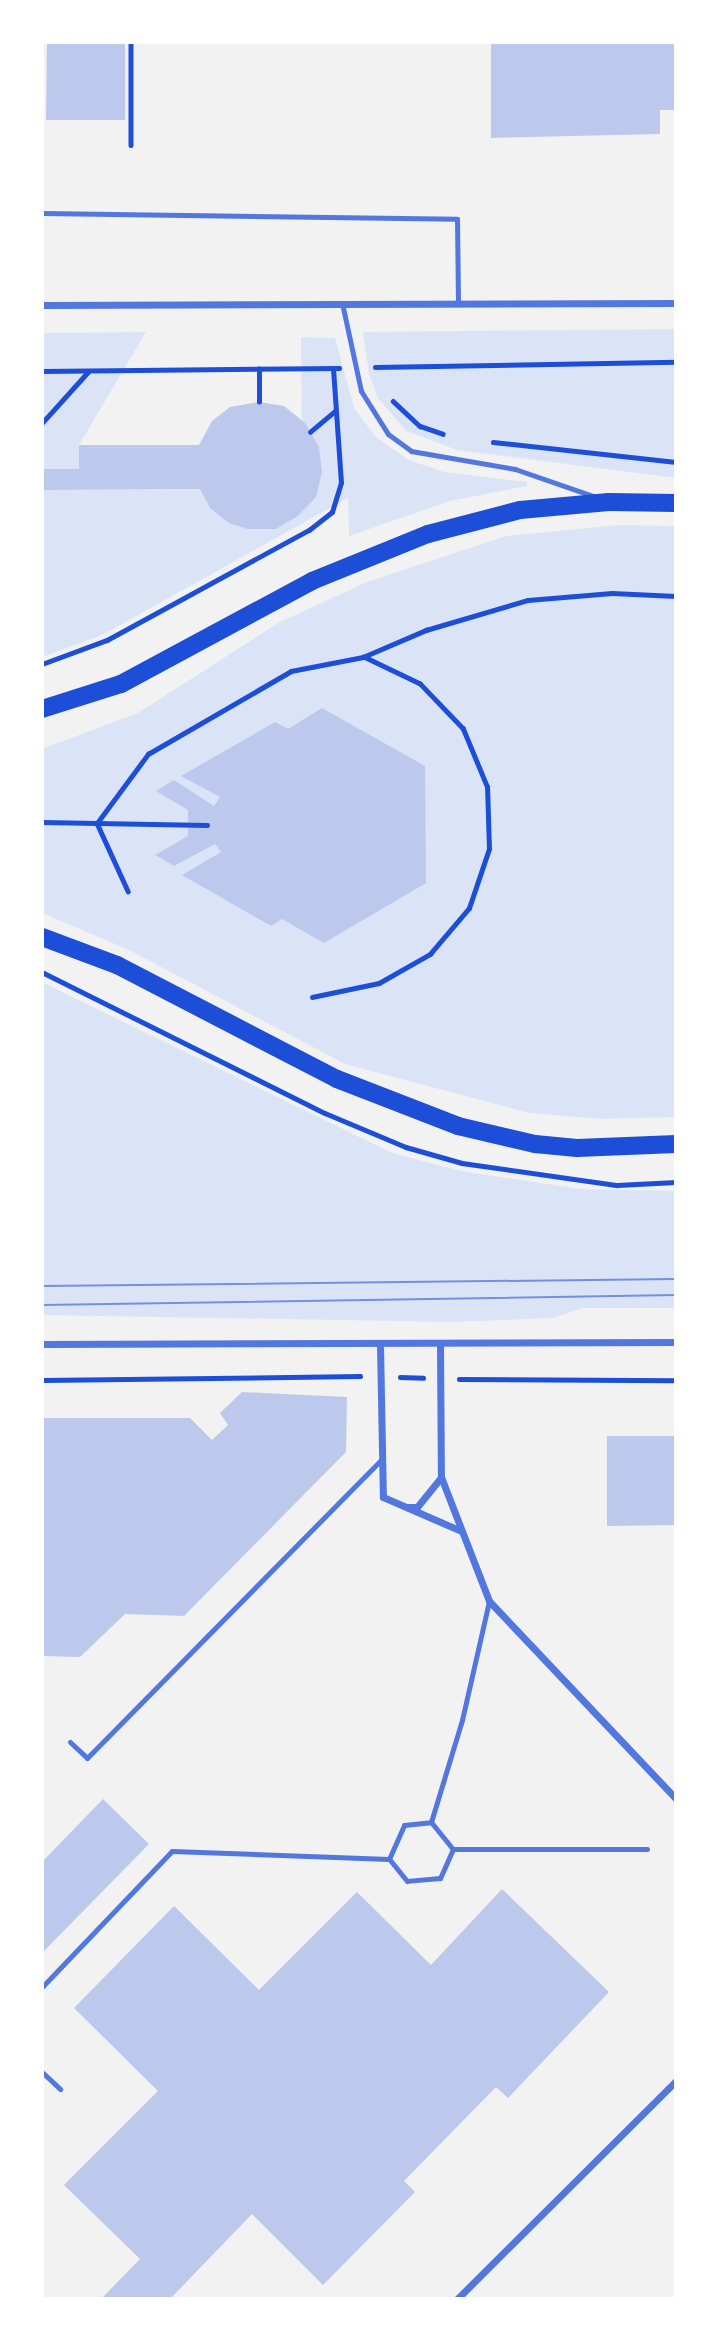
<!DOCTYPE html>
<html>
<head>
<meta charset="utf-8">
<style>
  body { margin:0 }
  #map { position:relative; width:718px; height:2341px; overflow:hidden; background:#f2f2f2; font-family:Figtree,sans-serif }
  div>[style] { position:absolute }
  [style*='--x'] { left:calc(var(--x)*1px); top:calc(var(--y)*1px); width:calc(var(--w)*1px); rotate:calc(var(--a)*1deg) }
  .green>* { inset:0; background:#dbe4f7 }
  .building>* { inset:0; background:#bdc9ec }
  .path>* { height:4.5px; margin:-2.25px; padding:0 2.25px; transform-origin:2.25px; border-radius:2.25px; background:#1d4ed8 }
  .service>* { height:5px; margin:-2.5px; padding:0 2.5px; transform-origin:2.5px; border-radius:2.5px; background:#5277de }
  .minor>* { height:7px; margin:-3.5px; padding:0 3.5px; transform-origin:3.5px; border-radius:3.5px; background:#5277de }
  .primary>* { height:18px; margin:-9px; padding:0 9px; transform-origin:9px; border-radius:9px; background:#1d4ed8 }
  .tram>* { height:2px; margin:-1px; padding:0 1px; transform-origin:1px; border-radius:1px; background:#7290e2 }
  span { translate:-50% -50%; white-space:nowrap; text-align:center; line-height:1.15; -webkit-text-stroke:5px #fff; paint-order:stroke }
  .frame { position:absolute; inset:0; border:44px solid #fff; pointer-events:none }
</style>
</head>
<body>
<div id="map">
  <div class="green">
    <div style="clip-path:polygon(676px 329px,676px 478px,457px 450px,406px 431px,378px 398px,369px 374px,363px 332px)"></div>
    <div style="clip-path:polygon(146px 332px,79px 445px,79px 469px,44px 469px,44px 490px,302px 489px,301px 337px,335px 338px,354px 408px,376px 437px,409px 460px,444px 472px,527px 482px,527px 486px,450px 501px,349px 536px,348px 498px,102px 635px,42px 657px,42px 333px)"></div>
    <div style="clip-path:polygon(618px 525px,676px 526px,676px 1117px,602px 1119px,530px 1113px,345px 1064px,129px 950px,42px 913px,42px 749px,138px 713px,278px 623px,367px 582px,506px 536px)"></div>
    <div style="clip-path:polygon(42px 982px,392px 1153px,461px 1171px,580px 1189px,676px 1191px,676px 1308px,583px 1308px,553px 1318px,453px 1322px,42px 1315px)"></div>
  </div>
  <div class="building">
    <div style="clip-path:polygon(47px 42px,125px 42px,125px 120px,46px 120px)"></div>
    <div style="clip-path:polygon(491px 42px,676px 42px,676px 110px,660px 110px,660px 134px,491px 138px)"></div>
    <div style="clip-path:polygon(259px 402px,284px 406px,305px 423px,319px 447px,322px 472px,316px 497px,298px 516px,276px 529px,248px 529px,229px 523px,210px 508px,200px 489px,44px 490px,43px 469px,79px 469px,79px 445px,199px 445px,212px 421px,230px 407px)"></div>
    <div style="clip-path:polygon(322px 708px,425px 766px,426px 883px,324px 943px,282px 919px,271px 926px,182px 875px,221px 852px,215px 844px,174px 866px,155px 855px,188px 836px,188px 810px,156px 791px,174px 780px,214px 806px,220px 797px,181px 776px,275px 722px,288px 729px)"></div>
    <div style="clip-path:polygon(242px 1392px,347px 1397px,346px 1452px,184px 1616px,125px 1614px,80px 1657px,42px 1656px,42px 1418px,190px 1418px,212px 1440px,228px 1425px,220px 1413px)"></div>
    <div style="clip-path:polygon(607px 1436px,676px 1436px,676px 1525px,607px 1526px)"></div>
    <div style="clip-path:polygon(103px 1799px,149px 1844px,42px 1953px,42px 1862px)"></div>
    <div style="clip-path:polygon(502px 1889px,609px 1992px,508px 2098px,496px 2087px,404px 2181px,415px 2192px,323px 2285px,252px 2214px,170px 2299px,101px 2299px,140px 2259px,64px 2185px,158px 2091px,74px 2008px,174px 1906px,259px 1990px,357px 1892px,431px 1965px)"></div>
  </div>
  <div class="path">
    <div style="--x:131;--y:42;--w:103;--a:90"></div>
    <div style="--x:375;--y:367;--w:301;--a:-1"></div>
    <div style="--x:42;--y:371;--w:297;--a:-0.6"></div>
    <div style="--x:393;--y:401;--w:37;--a:43"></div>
    <div style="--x:420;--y:426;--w:24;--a:19"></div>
    <div style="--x:259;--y:402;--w:33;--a:-90"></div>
    <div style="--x:42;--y:423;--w:69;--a:-48"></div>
    <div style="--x:310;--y:432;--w:33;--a:-40"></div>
    <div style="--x:493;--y:442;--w:184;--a:6.2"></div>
    <div style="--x:42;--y:664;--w:69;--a:-20.3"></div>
    <div style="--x:107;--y:640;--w:230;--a:-28.6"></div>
    <div style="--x:309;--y:530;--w:29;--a:-38"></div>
    <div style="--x:332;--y:512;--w:30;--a:-73"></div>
    <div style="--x:341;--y:483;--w:114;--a:-94"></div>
    <div style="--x:42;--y:822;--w:165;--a:1"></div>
    <div style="--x:97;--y:823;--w:86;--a:-53.5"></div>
    <div style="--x:148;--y:754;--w:165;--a:-30.1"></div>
    <div style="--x:291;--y:671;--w:73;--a:-11"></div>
    <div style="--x:363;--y:657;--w:69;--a:-23.2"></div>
    <div style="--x:426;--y:630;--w:106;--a:-16.4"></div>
    <div style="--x:528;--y:600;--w:84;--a:-4.8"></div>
    <div style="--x:612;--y:593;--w:64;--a:2.7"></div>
    <div style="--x:97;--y:823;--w:75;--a:65.5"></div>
    <div style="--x:42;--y:972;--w:316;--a:26.5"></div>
    <div style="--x:325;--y:1113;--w:88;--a:22.8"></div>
    <div style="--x:406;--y:1147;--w:58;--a:15.9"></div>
    <div style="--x:462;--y:1163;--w:157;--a:8.1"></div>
    <div style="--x:617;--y:1185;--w:59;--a:-2.9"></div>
    <div style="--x:312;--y:997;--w:68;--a:-11.8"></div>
    <div style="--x:379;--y:983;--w:59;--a:-29.6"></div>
    <div style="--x:430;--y:954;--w:60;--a:-49.7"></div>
    <div style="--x:469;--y:908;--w:62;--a:-71.3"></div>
    <div style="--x:489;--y:849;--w:62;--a:-91.8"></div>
    <div style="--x:487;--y:787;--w:63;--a:-112.5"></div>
    <div style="--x:463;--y:729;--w:62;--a:-133.7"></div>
    <div style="--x:420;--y:684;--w:62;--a:-154.3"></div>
    <div style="--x:400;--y:1377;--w:23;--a:2"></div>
    <div style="--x:459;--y:1379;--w:217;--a:0.3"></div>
    <div style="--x:42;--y:1380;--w:318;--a:-0.7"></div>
  </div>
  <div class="service">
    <div style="--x:42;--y:213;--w:415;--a:0.8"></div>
    <div style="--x:457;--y:219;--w:84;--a:89.3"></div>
    <div style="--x:342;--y:303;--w:90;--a:77.8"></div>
    <div style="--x:361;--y:391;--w:51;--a:57.9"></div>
    <div style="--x:388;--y:434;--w:29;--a:36"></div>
    <div style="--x:411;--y:451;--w:106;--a:9.8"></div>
    <div style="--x:515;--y:469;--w:86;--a:19.1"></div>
    <div style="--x:70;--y:1742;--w:23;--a:43"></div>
    <div style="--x:87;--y:1758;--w:420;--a:-45.4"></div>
    <div style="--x:431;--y:1822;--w:107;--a:-73.1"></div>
    <div style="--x:462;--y:1720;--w:122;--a:-77.2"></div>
    <div style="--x:431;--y:1822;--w:35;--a:51"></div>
    <div style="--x:453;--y:1849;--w:32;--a:114"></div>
    <div style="--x:440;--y:1878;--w:33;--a:175"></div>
    <div style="--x:407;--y:1881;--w:28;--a:-129"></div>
    <div style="--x:389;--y:1859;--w:37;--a:-66"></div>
    <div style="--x:404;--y:1825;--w:27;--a:-6"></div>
    <div style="--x:453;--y:1849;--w:194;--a:0"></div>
    <div style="--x:42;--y:1987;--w:188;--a:-46.3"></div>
    <div style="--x:172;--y:1851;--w:217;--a:2.1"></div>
    <div style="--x:42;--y:2072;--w:25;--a:43"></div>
  </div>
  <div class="minor">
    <div style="--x:42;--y:305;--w:634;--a:-0.18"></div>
    <div style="--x:42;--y:1344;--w:634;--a:-0.18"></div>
    <div style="--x:380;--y:1345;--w:152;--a:88.9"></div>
    <div style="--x:383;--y:1497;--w:83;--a:23.5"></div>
    <div style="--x:440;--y:1345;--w:132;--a:89.6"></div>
    <div style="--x:441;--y:1477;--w:133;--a:68.8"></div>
    <div style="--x:489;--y:1601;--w:272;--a:46.6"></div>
    <div style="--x:407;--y:1507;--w:10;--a:0"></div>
    <div style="--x:417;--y:1507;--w:38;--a:-51"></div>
    <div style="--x:457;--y:2299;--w:309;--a:-44.9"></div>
  </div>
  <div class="primary">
    <div style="--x:42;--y:709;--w:83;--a:-17.6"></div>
    <div style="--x:121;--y:684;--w:217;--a:-28.3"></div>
    <div style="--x:312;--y:581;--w:125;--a:-22.1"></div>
    <div style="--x:428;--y:534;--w:95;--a:-14.6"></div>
    <div style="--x:520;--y:510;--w:89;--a:-5.1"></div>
    <div style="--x:609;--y:502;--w:67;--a:0.9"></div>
    <div style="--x:42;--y:937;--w:80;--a:20.5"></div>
    <div style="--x:117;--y:965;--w:248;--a:27.4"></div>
    <div style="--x:337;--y:1079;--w:130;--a:21.2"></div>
    <div style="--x:458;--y:1126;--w:79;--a:13.2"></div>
    <div style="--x:535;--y:1144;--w:42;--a:5.4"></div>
    <div style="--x:577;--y:1148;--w:99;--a:-2.3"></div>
  </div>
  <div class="tram">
    <div style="--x:42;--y:1286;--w:634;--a:-0.63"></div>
    <div style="--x:42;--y:1305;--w:634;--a:-0.9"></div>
  </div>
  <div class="frame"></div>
</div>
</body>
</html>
